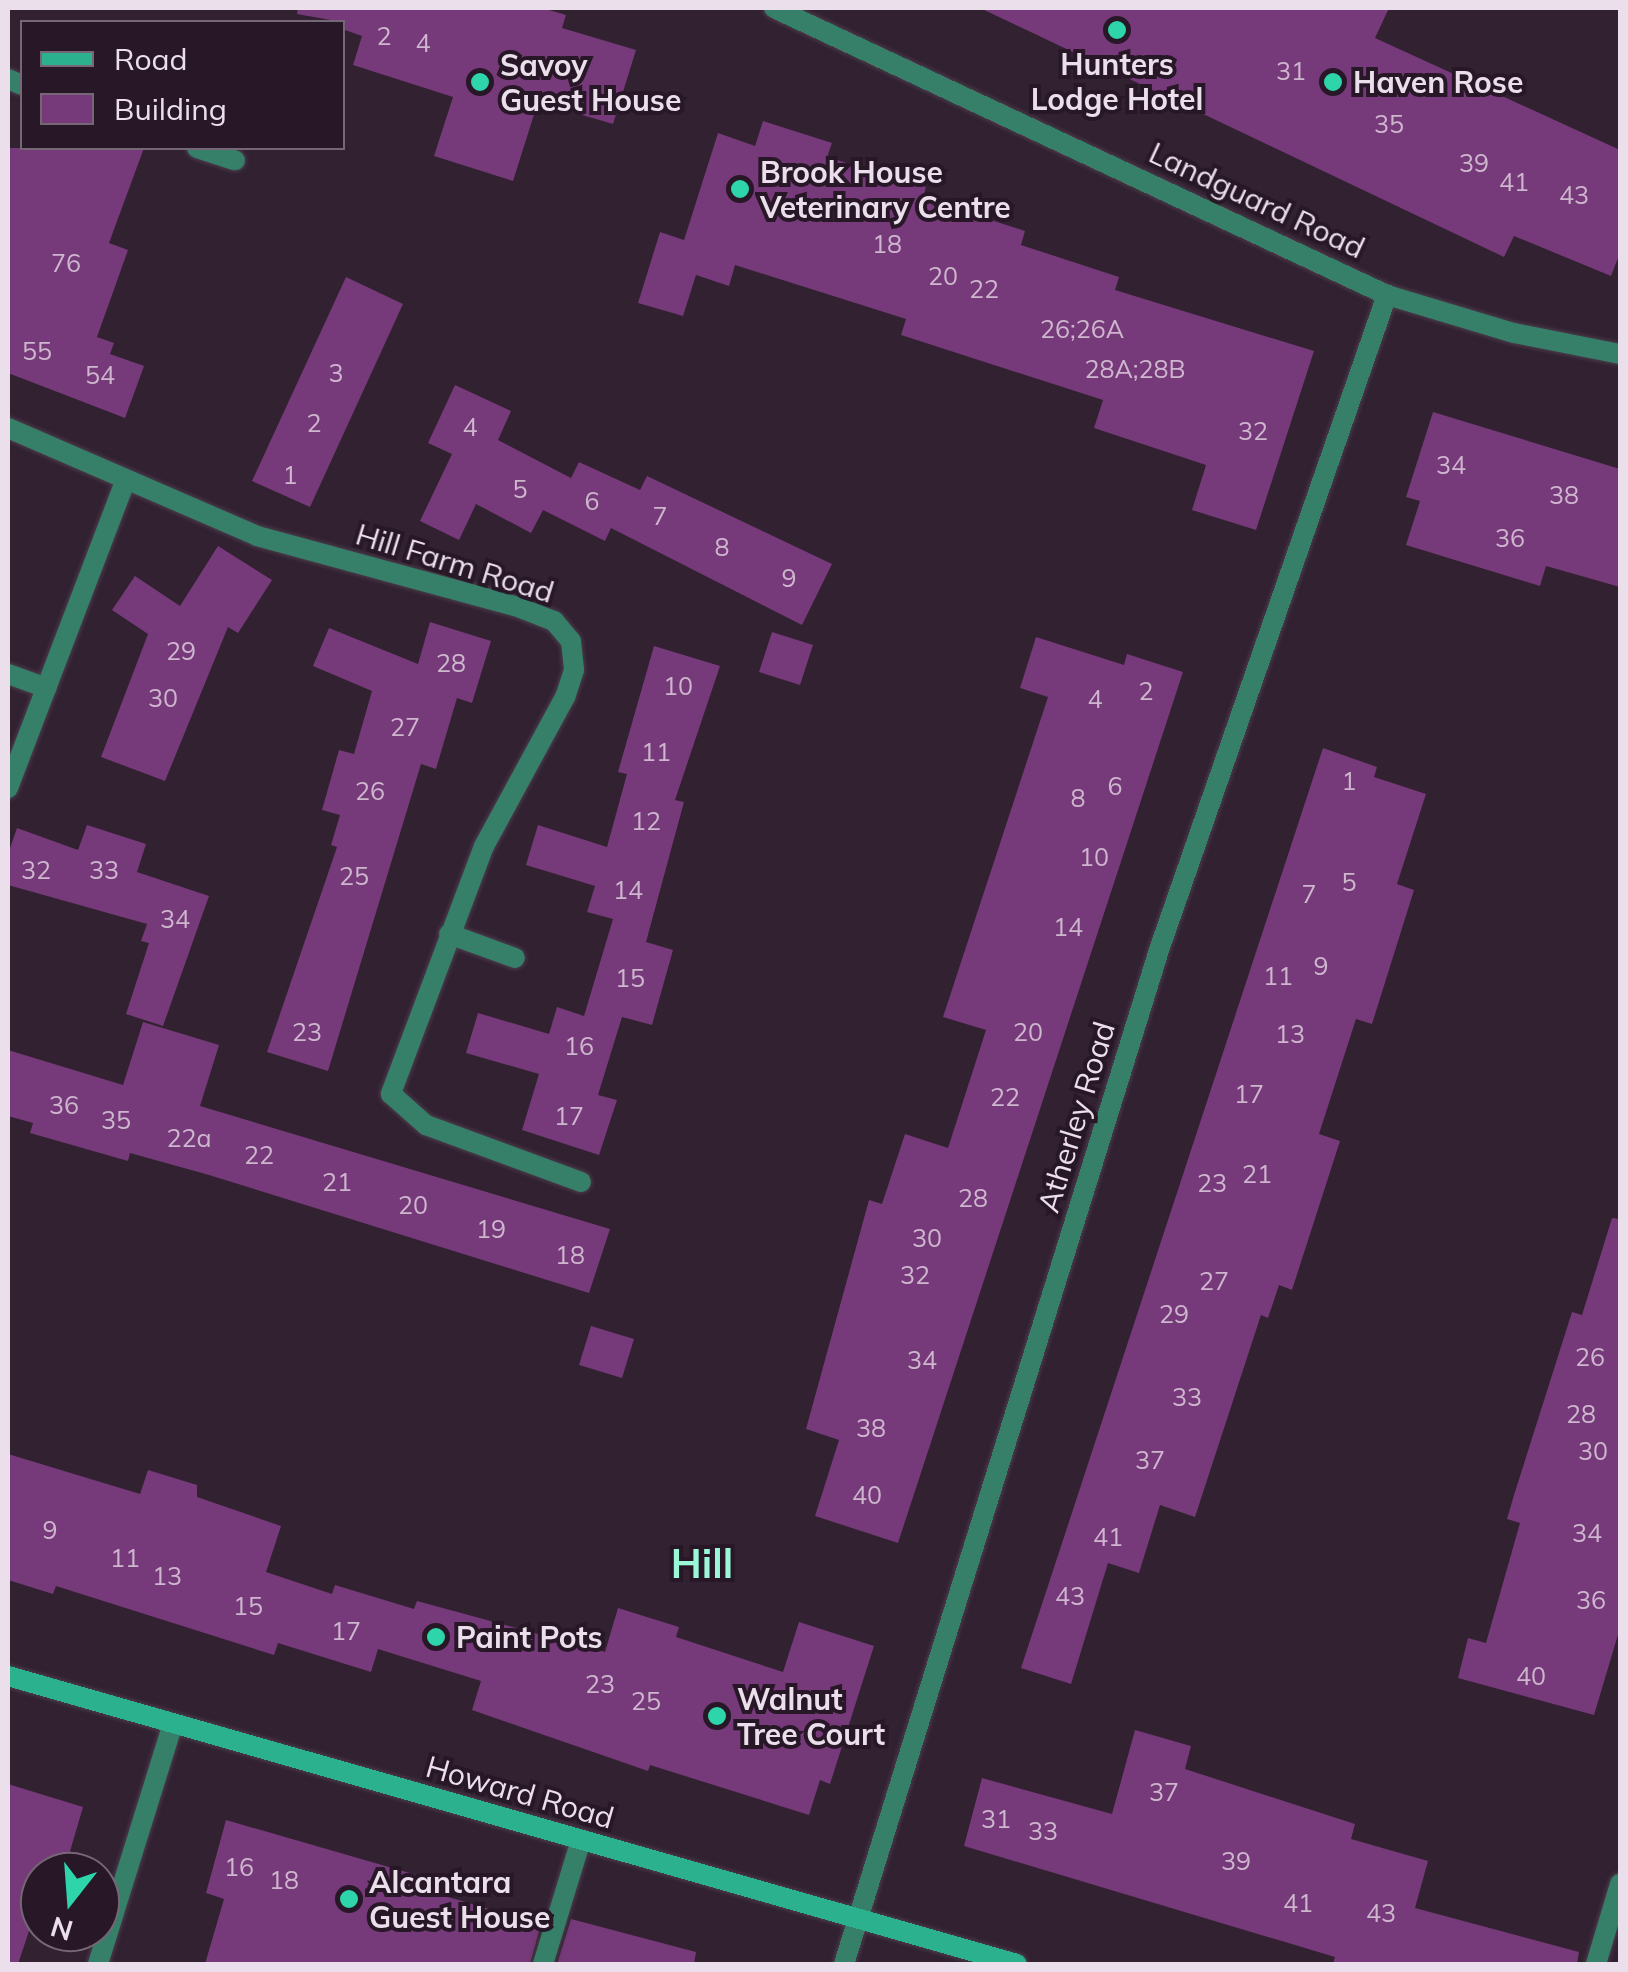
<!DOCTYPE html>
<html>
<head>
<meta charset="utf-8">
<style>
  body { margin:0 }
  #map { position:relative; width:1628px; height:1972px; overflow:hidden; background:#312131; font-family:Mulish,sans-serif }
  div>[style] { position:absolute }
  [style*='--x'] { left:calc(var(--x)*1px); top:calc(var(--y)*1px); width:calc(var(--w)*1px); rotate:calc(var(--a)*1deg) }
  .building>* { inset:0; background:#763979 }
  .roads { filter:drop-shadow(0 0 2px #4b3c4b) drop-shadow(0 0 2px #4b3c4b) }
  .lane>* { height:20px; margin:-10px; padding:0 10px; transform-origin:10px; border-radius:10px; background:#367f69 }
  .street>* { height:20px; margin:-10px; padding:0 10px; transform-origin:10px; border-radius:10px; background:#367f69 }
  .secondary>* { height:20px; margin:-10px; padding:0 10px; transform-origin:10px; border-radius:10px; background:#2bb18e }
  .dots>* { width:28px; height:28px; translate:-50% -50%; box-sizing:border-box; border:5px solid #271727; border-radius:50% }
  span { translate:-50% -50%; white-space:nowrap; text-align:center; line-height:1.15; -webkit-text-stroke:8px #271727; paint-order:stroke }
  .number-label { font-size:25px; color:#ceb6ce }
  .number-label span { -webkit-text-stroke-width:0 }
  .poi-label { font-size:30px; color:#ebdfeb; font-weight:700 }
  .left { translate:0 -50%; text-align:left }
  .street-label { font-size:30px; color:#ebdfeb }
  .district-label { font-size:40px; color:#9af8d8; font-weight:700 }
  .frame { position:absolute; inset:0; border:10px solid #ebdfeb; pointer-events:none }
  .legend { position:absolute; left:20px; top:20px; width:325px; height:130px; box-sizing:border-box; background:#271727; border:2px solid #756775; margin:0; padding:12px 18px; list-style:none; font-size:30px; color:#ebdfeb }
  .legend li { display:flex; align-items:center; gap:20px; height:50px }
  .legend b { width:50px; border:2px solid #756775 }
  .north { position:absolute; left:20px; top:1852px; width:100px; height:100px; box-sizing:border-box; background:#271727; border:2px solid #756775; border-radius:50%; rotate:197deg; font-size:28px; font-weight:700; line-height:40px; text-align:center; color:#ebdfeb }
  .north::after { content:''; display:block; margin:auto; width:35px; height:45px; background:#2ed4aa; clip-path:polygon(50% 0,100% 100%,50% 72%,0 100%) }
</style>
</head>
<body>
<div id="map">
  <div class="building">
    <div style="clip-path:polygon(298px 8px,542px 8px,566px 15px,562px 28px,636px 50px,613px 124px,538px 102px,513px 181px,434px 156px,453px 97px,353px 65px,362px 36px,342px 29px,342px 22px,297px 14px)"></div>
    <div style="clip-path:polygon(980px 8px,1389px 8px,1375px 38px,1620px 150px,1620px 253px,1611px 276px,1514px 236px,1504px 257px)"></div>
    <div style="clip-path:polygon(763px 121px,832px 143px,827px 157px,926px 187px,923px 198px,1025px 231px,1021px 245px,1119px 277px,1115px 290px,1314px 351px,1256px 530px,1192px 510px,1206px 465px,1094px 428px,1103px 400px,901px 335px,906px 319px,735px 265px,729px 286px,696px 275px,683px 316px,638px 303px,660px 232px,684px 240px,718px 133px,755px 146px)"></div>
    <div style="clip-path:polygon(8px 148px,144px 148px,109px 243px,128px 250px,97px 337px,114px 343px,110px 354px,144px 366px,125px 418px,8px 373px)"></div>
    <div style="clip-path:polygon(346px 277px,403px 304px,310px 507px,252px 481px)"></div>
    <div style="clip-path:polygon(455px 385px,511px 411px,498px 440px,571px 478px,579px 462px,640px 490px,647px 476px,832px 564px,802px 625px,611px 528px,605px 541px,543px 510px,531px 533px,476px 504px,459px 540px,420px 521px,452px 454px,428px 443px)"></div>
    <div style="clip-path:polygon(1433px 412px,1620px 469px,1620px 587px,1546px 566px,1540px 586px,1406px 545px,1420px 501px,1406px 497px)"></div>
    <div style="clip-path:polygon(218px 546px,272px 580px,238px 633px,228px 627px,165px 781px,101px 757px,148px 634px,112px 610px,135px 576px,180px 606px)"></div>
    <div style="clip-path:polygon(430px 622px,491px 641px,472px 703px,457px 698px,436px 769px,421px 764px,328px 1071px,267px 1052px,337px 847px,331px 845px,340px 815px,322px 810px,339px 750px,354px 754px,372px 691px,313px 666px,329px 628px,418px 664px)"></div>
    <div style="clip-path:polygon(772px 632px,813px 645px,800px 685px,759px 672px)"></div>
    <div style="clip-path:polygon(1036px 637px,1124px 665px,1127px 654px,1183px 672px,898px 1543px,815px 1516px,839px 1440px,806px 1429px,869px 1200px,882px 1204px,905px 1134px,948px 1148px,986px 1030px,943px 1017px,1048px 697px,1020px 688px)"></div>
    <div style="clip-path:polygon(654px 646px,720px 666px,675px 800px,684px 802px,646px 942px,673px 950px,652px 1025px,622px 1017px,598px 1095px,617px 1100px,599px 1155px,522px 1130px,539px 1074px,466px 1053px,478px 1013px,549px 1034px,557px 1007px,584px 1016px,613px 919px,587px 912px,595px 886px,526px 865px,538px 825px,607px 847px,627px 774px,618px 772px)"></div>
    <div style="clip-path:polygon(1323px 748px,1377px 767px,1374px 777px,1426px 794px,1397px 884px,1414px 890px,1372px 1024px,1356px 1019px,1319px 1134px,1340px 1141px,1292px 1290px,1279px 1285px,1268px 1318px,1261px 1315px,1195px 1517px,1160px 1505px,1139px 1573px,1108px 1563px,1071px 1684px,1021px 1668px)"></div>
    <div style="clip-path:polygon(87px 825px,146px 844px,137px 872px,209px 896px,163px 1026px,126px 1014px,149px 943px,141px 941px,147px 924px,8px 885px,8px 854px,17px 828px,78px 850px)"></div>
    <div style="clip-path:polygon(143px 1022px,219px 1045px,200px 1106px,610px 1229px,589px 1293px,209px 1175px,130px 1153px,128px 1161px,30px 1133px,33px 1123px,8px 1116px,8px 1050px,123px 1085px)"></div>
    <div style="clip-path:polygon(1612px 1218px,1620px 1219px,1620px 1628px,1594px 1715px,1458px 1678px,1468px 1638px,1486px 1643px,1520px 1523px,1507px 1519px,1514px 1495px,1572px 1312px,1582px 1315px)"></div>
    <div style="clip-path:polygon(591px 1326px,634px 1339px,622px 1378px,579px 1365px)"></div>
    <div style="clip-path:polygon(8px 1454px,140px 1494px,148px 1470px,197px 1485px,197px 1497px,281px 1526px,266px 1572px,332px 1594px,335px 1585px,414px 1609px,417px 1601px,605px 1652px,618px 1608px,679px 1627px,676px 1637px,783px 1672px,799px 1622px,874px 1646px,830px 1784px,820px 1780px,809px 1815px,650px 1765px,648px 1771px,472px 1710px,481px 1681px,378px 1649px,371px 1672px,278px 1643px,274px 1655px,56px 1586px,53px 1594px,8px 1580px)"></div>
    <div style="clip-path:polygon(1135px 1730px,1191px 1746px,1185px 1769px,1355px 1824px,1351px 1839px,1428px 1861px,1415px 1908px,1579px 1952px,1577px 1964px,1333px 1964px,1335px 1957px,964px 1846px,982px 1778px,1112px 1814px)"></div>
    <div style="clip-path:polygon(8px 1784px,83px 1807px,64px 1872px,40px 1872px,40px 1898px,18px 1964px,8px 1964px)"></div>
    <div style="clip-path:polygon(226px 1820px,427px 1878px,424px 1890px,541px 1924px,530px 1964px,205px 1964px,224px 1899px,206px 1893px)"></div>
    <div style="clip-path:polygon(571px 1919px,696px 1952px,694px 1964px,557px 1964px)"></div>
  </div>
  <div class="roads">
    <div class="lane">
      <div style="--x:8;--y:79;--w:15;--a:23"></div>
      <div style="--x:197;--y:148;--w:40;--a:18"></div>
      <div style="--x:391;--y:1094;--w:47;--a:41.5"></div>
      <div style="--x:426;--y:1125;--w:165;--a:20.2"></div>
      <div style="--x:543;--y:1964;--w:130;--a:-73"></div>
    </div>
    <div class="street">
      <div style="--x:774;--y:8;--w:677;--a:25.09"></div>
      <div style="--x:1387;--y:295;--w:133;--a:16.7"></div>
      <div style="--x:1514;--y:333;--w:108;--a:11.2"></div>
      <div style="--x:8;--y:428;--w:271;--a:23.4"></div>
      <div style="--x:257;--y:536;--w:267;--a:15.2"></div>
      <div style="--x:515;--y:606;--w:42;--a:21"></div>
      <div style="--x:554;--y:621;--w:26;--a:50"></div>
      <div style="--x:571;--y:641;--w:29;--a:84"></div>
      <div style="--x:574;--y:670;--w:28;--a:108"></div>
      <div style="--x:565;--y:697;--w:170;--a:118.5"></div>
      <div style="--x:484;--y:846;--w:265;--a:110.6"></div>
      <div style="--x:8;--y:674;--w:41;--a:19.7"></div>
      <div style="--x:8;--y:788;--w:328;--a:-69.1"></div>
      <div style="--x:449;--y:934;--w:70;--a:20"></div>
      <div style="--x:98;--y:1964;--w:252;--a:-72.7"></div>
      <div style="--x:844;--y:1964;--w:1062;--a:-72.74"></div>
      <div style="--x:1159;--y:950;--w:694;--a:-70.81"></div>
      <div style="--x:1596;--y:1964;--w:84;--a:-73.3"></div>
    </div>
    <div class="secondary">
      <div style="--x:8;--y:1676;--w:1049;--a:15.93"></div>
    </div>
  </div>
  <div class="dots">
    <div style="left:1117px;top:30px;background:#2ed4aa"></div>
    <div style="left:480px;top:82px;background:#2ed4aa"></div>
    <div style="left:1333px;top:82px;background:#2ed4aa"></div>
    <div style="left:740px;top:189px;background:#2ed4aa"></div>
    <div style="left:436px;top:1637px;background:#2ed4aa"></div>
    <div style="left:717px;top:1716px;background:#2ed4aa"></div>
    <div style="left:349px;top:1899px;background:#2ed4aa"></div>
  </div>
  <div class="number-label">
    <span style="left:384px;top:36px">2</span>
    <span style="left:423px;top:43px">4</span>
    <span style="left:1291px;top:71px">31</span>
    <span style="left:1389px;top:124px">35</span>
    <span style="left:1474px;top:163px">39</span>
    <span style="left:1514px;top:182px">41</span>
    <span style="left:1574px;top:195px">43</span>
    <span style="left:887px;top:244px">18</span>
    <span style="left:66px;top:263px">76</span>
    <span style="left:943px;top:276px">20</span>
    <span style="left:984px;top:289px">22</span>
    <span style="left:1082px;top:329px">26;26A</span>
    <span style="left:37px;top:351px">55</span>
    <span style="left:1135px;top:369px">28A;28B</span>
    <span style="left:336px;top:373px">3</span>
    <span style="left:100px;top:375px">54</span>
    <span style="left:314px;top:423px">2</span>
    <span style="left:470px;top:427px">4</span>
    <span style="left:1253px;top:431px">32</span>
    <span style="left:1451px;top:465px">34</span>
    <span style="left:290px;top:475px">1</span>
    <span style="left:520px;top:489px">5</span>
    <span style="left:1564px;top:495px">38</span>
    <span style="left:592px;top:501px">6</span>
    <span style="left:660px;top:516px">7</span>
    <span style="left:1510px;top:538px">36</span>
    <span style="left:722px;top:547px">8</span>
    <span style="left:789px;top:578px">9</span>
    <span style="left:181px;top:651px">29</span>
    <span style="left:451px;top:663px">28</span>
    <span style="left:678px;top:686px">10</span>
    <span style="left:1146px;top:691px">2</span>
    <span style="left:163px;top:698px">30</span>
    <span style="left:1095px;top:699px">4</span>
    <span style="left:405px;top:727px">27</span>
    <span style="left:656px;top:752px">11</span>
    <span style="left:1349px;top:781px">1</span>
    <span style="left:1115px;top:786px">6</span>
    <span style="left:370px;top:791px">26</span>
    <span style="left:1078px;top:798px">8</span>
    <span style="left:646px;top:821px">12</span>
    <span style="left:1094px;top:857px">10</span>
    <span style="left:36px;top:870px">32</span>
    <span style="left:104px;top:870px">33</span>
    <span style="left:354px;top:876px">25</span>
    <span style="left:1349px;top:882px">5</span>
    <span style="left:628px;top:890px">14</span>
    <span style="left:1309px;top:894px">7</span>
    <span style="left:175px;top:919px">34</span>
    <span style="left:1068px;top:927px">14</span>
    <span style="left:1321px;top:966px">9</span>
    <span style="left:1278px;top:976px">11</span>
    <span style="left:630px;top:978px">15</span>
    <span style="left:307px;top:1032px">23</span>
    <span style="left:1028px;top:1032px">20</span>
    <span style="left:1290px;top:1034px">13</span>
    <span style="left:579px;top:1046px">16</span>
    <span style="left:1249px;top:1094px">17</span>
    <span style="left:1005px;top:1097px">22</span>
    <span style="left:64px;top:1105px">36</span>
    <span style="left:569px;top:1116px">17</span>
    <span style="left:116px;top:1120px">35</span>
    <span style="left:189px;top:1138px">22a</span>
    <span style="left:259px;top:1155px">22</span>
    <span style="left:1257px;top:1174px">21</span>
    <span style="left:337px;top:1182px">21</span>
    <span style="left:1212px;top:1183px">23</span>
    <span style="left:973px;top:1198px">28</span>
    <span style="left:413px;top:1205px">20</span>
    <span style="left:491px;top:1229px">19</span>
    <span style="left:927px;top:1238px">30</span>
    <span style="left:570px;top:1255px">18</span>
    <span style="left:915px;top:1275px">32</span>
    <span style="left:1214px;top:1281px">27</span>
    <span style="left:1174px;top:1314px">29</span>
    <span style="left:1590px;top:1357px">26</span>
    <span style="left:922px;top:1360px">34</span>
    <span style="left:1187px;top:1397px">33</span>
    <span style="left:1581px;top:1414px">28</span>
    <span style="left:871px;top:1428px">38</span>
    <span style="left:1593px;top:1451px">30</span>
    <span style="left:1150px;top:1460px">37</span>
    <span style="left:867px;top:1495px">40</span>
    <span style="left:50px;top:1530px">9</span>
    <span style="left:1587px;top:1533px">34</span>
    <span style="left:1108px;top:1537px">41</span>
    <span style="left:125px;top:1558px">11</span>
    <span style="left:167px;top:1576px">13</span>
    <span style="left:1070px;top:1596px">43</span>
    <span style="left:1591px;top:1600px">36</span>
    <span style="left:248px;top:1606px">15</span>
    <span style="left:346px;top:1631px">17</span>
    <span style="left:1531px;top:1676px">40</span>
    <span style="left:600px;top:1684px">23</span>
    <span style="left:646px;top:1701px">25</span>
    <span style="left:1164px;top:1792px">37</span>
    <span style="left:996px;top:1819px">31</span>
    <span style="left:1043px;top:1831px">33</span>
    <span style="left:1236px;top:1861px">39</span>
    <span style="left:239px;top:1867px">16</span>
    <span style="left:284px;top:1880px">18</span>
    <span style="left:1298px;top:1903px">41</span>
    <span style="left:1381px;top:1913px">43</span>
  </div>
  <div class="poi-label">
    <span style="left:1117px;top:81px">Hunters<br>Lodge Hotel</span>
    <span class="left" style="left:500px;top:82px">Savoy<br>Guest House</span>
    <span class="left" style="left:1353px;top:82px">Haven Rose</span>
    <span class="left" style="left:760px;top:189px">Brook House<br>Veterinary Centre</span>
    <span class="left" style="left:456px;top:1637px">Paint Pots</span>
    <span class="left" style="left:737px;top:1716px">Walnut<br>Tree Court</span>
    <span class="left" style="left:369px;top:1899px">Alcantara<br>Guest House</span>
  </div>
  <div class="street-label">
    <span style="left:1257px;top:200px;rotate:25deg">Landguard Road</span>
    <span style="left:455px;top:563px;rotate:17deg">Hill Farm Road</span>
    <span style="left:1076px;top:1117px;rotate:-73deg">Atherley Road</span>
    <span style="left:520px;top:1792px;rotate:16deg">Howard Road</span>
  </div>
  <div class="district-label">
    <span style="left:702px;top:1563px">Hill</span>
  </div>
  <div class="frame"></div>
  <ul class="legend">
  <li><b style="height:12px;background:#2bb18e"></b>Road</li>
  <li><b style="height:28px;background:#763979"></b>Building</li>
  </ul>
  <div class="north">N</div>
</div>
</body>
</html>
